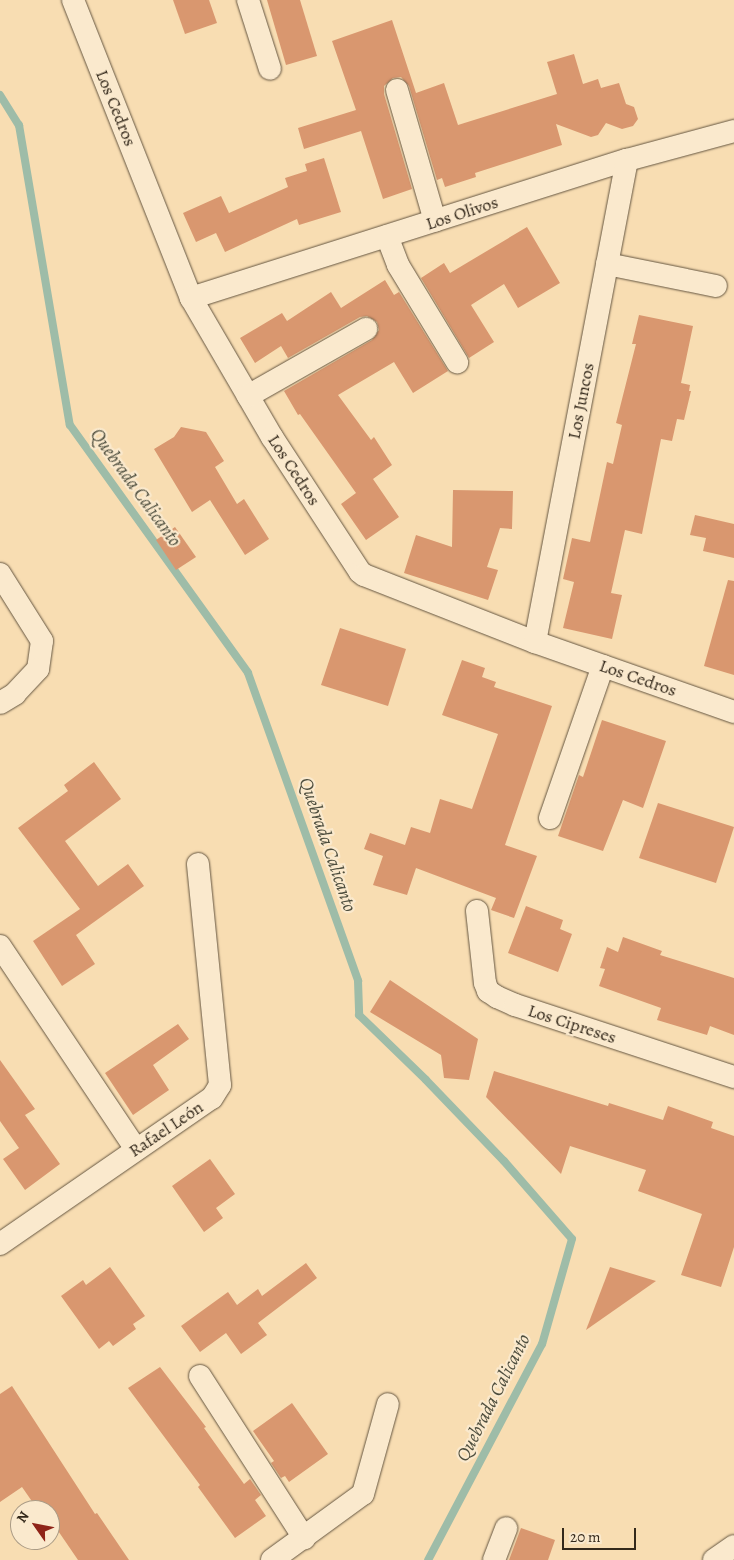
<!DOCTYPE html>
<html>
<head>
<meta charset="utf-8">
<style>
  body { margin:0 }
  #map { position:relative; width:734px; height:1560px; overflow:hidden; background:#f8ddb2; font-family:Alegreya,serif }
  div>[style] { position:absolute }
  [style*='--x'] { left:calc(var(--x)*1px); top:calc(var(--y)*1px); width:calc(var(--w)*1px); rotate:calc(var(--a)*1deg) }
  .stream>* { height:8px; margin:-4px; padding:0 4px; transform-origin:4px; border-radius:4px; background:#9ebca8 }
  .building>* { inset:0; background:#d9976f }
  .roads { filter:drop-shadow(0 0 1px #655641) drop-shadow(0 0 1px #655641) }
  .street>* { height:22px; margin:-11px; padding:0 11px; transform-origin:11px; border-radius:11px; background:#fae9cd }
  span { translate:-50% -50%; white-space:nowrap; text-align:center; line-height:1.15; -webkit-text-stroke:4.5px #fae9cd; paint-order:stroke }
  .street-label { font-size:18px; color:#34291b }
  .water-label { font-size:19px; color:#4e4e3e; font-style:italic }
  .north { position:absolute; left:10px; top:1500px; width:50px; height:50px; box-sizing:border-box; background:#fae9cd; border:1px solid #ab9c86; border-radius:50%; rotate:303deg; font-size:14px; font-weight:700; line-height:20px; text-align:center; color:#34291b }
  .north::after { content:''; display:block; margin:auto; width:18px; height:22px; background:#8f2418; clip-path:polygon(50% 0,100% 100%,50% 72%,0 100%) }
  .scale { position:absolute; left:562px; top:1528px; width:74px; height:22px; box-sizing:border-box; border:2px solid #34291b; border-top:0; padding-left:6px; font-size:15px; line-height:18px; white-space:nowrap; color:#34291b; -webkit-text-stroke:4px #fae9cd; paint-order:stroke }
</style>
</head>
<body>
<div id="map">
  <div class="stream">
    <div style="--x:0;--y:95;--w:36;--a:58"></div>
    <div style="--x:19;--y:125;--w:304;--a:80.4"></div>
    <div style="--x:70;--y:425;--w:305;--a:54.3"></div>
    <div style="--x:248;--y:673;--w:327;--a:70.3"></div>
    <div style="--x:358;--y:981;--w:34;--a:88"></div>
    <div style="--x:359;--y:1015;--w:93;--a:44.1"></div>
    <div style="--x:426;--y:1080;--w:112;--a:46.1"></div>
    <div style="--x:504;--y:1161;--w:103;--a:48.9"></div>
    <div style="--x:572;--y:1239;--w:109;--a:105.9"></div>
    <div style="--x:542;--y:1344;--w:244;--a:117.8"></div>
  </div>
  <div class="building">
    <div style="clip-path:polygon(173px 0,209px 0,217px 23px,185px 34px)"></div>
    <div style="clip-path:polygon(267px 0,300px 0,317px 56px,286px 65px)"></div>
    <div style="clip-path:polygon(392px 20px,416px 93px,444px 83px,458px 125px,557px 94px,547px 62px,574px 54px,583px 84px,598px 79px,601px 88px,619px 83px,626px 104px,634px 107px,638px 119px,633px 126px,622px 129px,606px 123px,598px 135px,591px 137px,556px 124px,562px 145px,475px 173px,476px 177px,445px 187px,442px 178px,437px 180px,409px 86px,401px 77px,393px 78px,384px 86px,384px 94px,412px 189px,383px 199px,361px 131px,304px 149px,298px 128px,356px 110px,332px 41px)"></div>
    <div style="clip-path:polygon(324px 158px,341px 212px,299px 225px,297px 219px,225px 252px,216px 233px,196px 242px,183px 213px,221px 196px,229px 213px,288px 187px,285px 178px,307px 171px,305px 164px)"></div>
    <div style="clip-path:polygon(527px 227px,560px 283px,518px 308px,504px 284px,471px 305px,494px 342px,469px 358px,421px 278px,444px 263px,450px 273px)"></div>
    <div style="clip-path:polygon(385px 280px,394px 295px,399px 292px,448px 371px,413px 393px,394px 362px,338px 395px,371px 440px,374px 437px,392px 465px,373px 479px,399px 517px,366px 540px,341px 504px,356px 493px,300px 414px,298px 415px,284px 391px,372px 340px,379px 330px,377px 322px,367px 316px,360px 317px,288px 358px,281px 346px,255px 363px,240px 338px,282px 313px,287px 321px,331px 292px,341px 308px)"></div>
    <div style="clip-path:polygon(639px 315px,693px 326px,681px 383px,690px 385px,689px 391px,691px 391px,684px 420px,677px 419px,672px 441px,661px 439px,642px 534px,625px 530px,611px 593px,622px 595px,612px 639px,563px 628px,574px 582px,563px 579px,572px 538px,590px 542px,607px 462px,613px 464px,622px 425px,616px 423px,636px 344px,632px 344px)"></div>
    <div style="clip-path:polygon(181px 427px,206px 432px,224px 461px,215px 467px,237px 504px,244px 499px,269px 539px,245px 555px,210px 500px,192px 512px,154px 449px,174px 437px)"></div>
    <div style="clip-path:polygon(453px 490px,513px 491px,512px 529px,500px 528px,487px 567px,498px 570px,488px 600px,404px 573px,416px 535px,452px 547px)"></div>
    <div style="clip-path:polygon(695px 515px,734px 524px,734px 558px,703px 551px,706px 538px,690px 535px)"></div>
    <div style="clip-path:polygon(175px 527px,196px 557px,176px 570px,156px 540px)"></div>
    <div style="clip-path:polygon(728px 580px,734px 581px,734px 675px,704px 666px)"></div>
    <div style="clip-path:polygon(340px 628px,406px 649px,388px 706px,321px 685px)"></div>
    <div style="clip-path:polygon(462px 660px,485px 668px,482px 677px,496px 682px,494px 687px,552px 706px,505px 845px,537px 856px,514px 918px,491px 910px,496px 898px,416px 868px,407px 895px,373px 885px,383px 856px,364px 849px,370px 833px,405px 845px,411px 827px,430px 833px,440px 799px,472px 809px,498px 734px,442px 715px)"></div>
    <div style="clip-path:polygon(602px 720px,666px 741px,643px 808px,623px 800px,603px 851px,558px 836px,579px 775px,583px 777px)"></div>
    <div style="clip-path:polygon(94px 762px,121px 799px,65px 841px,98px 886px,128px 864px,144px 886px,76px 935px,95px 964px,62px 986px,33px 941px,80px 909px,18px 828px,68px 791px,64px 785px)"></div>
    <div style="clip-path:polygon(658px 803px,734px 827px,716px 883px,639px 858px)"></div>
    <div style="clip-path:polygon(526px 906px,563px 920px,560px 929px,572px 934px,558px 972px,508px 953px)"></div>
    <div style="clip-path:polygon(623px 937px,662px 951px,660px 955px,734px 978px,734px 1035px,710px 1026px,707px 1035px,657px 1020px,661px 1008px,599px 986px,605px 969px,600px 968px,607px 947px,618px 952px)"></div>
    <div style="clip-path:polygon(390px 980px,478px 1039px,469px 1080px,444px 1078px,441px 1055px,370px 1012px)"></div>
    <div style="clip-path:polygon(178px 1024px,189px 1039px,153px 1065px,169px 1090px,133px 1115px,105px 1073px)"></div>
    <div style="clip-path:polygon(0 1060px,35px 1109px,25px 1115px,60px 1164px,25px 1190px,3px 1159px,19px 1148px,0 1121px)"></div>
    <div style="clip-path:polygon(494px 1071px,608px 1106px,609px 1103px,663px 1120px,668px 1106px,713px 1122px,711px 1128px,734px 1136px,734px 1247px,721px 1287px,681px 1275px,702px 1214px,638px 1191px,646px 1170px,570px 1146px,561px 1174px,486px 1097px)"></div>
    <div style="clip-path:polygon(210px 1159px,235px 1194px,216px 1208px,223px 1218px,204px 1232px,172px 1186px)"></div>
    <div style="clip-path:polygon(306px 1263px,317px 1278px,258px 1323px,267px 1335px,241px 1354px,226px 1333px,200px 1352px,181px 1326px,228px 1292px,237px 1305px,258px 1289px,262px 1296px)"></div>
    <div style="clip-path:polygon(110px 1267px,145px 1316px,133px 1324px,136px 1329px,113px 1346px,109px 1341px,99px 1349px,61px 1296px,83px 1280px,86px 1285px)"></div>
    <div style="clip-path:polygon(610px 1267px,656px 1281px,586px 1330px)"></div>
    <div style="clip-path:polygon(160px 1367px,206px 1427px,204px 1428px,244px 1484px,250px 1479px,261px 1495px,255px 1500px,266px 1516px,235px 1538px,198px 1487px,200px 1485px,128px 1388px)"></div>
    <div style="clip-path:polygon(12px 1386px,95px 1514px,97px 1513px,129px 1560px,78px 1560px,50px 1519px,50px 1510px,38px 1510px,22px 1487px,0 1502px,0 1394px)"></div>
    <div style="clip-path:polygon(292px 1403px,328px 1454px,289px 1482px,285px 1476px,281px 1478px,271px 1463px,274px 1461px,253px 1431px)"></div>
    <div style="clip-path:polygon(521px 1528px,555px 1540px,548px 1560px,509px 1560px)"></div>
  </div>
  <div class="roads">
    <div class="street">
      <div style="--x:73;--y:0;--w:321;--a:68.4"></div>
      <div style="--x:191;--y:298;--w:161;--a:59.8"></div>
      <div style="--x:272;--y:437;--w:161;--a:56.9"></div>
      <div style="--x:360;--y:572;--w:5;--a:37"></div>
      <div style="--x:364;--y:575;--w:184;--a:21.4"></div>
      <div style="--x:535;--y:642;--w:211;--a:19.4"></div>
      <div style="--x:248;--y:0;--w:72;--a:72.3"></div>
      <div style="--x:397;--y:90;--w:136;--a:73.8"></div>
      <div style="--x:387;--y:236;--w:31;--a:69"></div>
      <div style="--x:398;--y:265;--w:114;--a:58.7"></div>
      <div style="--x:607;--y:264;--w:111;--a:11.4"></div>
      <div style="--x:191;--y:298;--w:457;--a:-17.6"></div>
      <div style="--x:627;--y:160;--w:111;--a:-15.2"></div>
      <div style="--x:248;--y:396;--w:136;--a:-29.6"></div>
      <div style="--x:0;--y:574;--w:79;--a:57.9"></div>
      <div style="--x:42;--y:641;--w:28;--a:98"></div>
      <div style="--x:38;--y:669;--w:34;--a:133"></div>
      <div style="--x:15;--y:694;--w:17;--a:149"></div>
      <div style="--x:535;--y:642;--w:491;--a:-79.2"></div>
      <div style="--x:550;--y:818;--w:161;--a:-70.8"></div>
      <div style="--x:477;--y:911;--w:72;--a:83.7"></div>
      <div style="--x:485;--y:983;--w:9;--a:69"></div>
      <div style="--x:488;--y:991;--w:11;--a:34"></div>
      <div style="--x:497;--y:997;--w:20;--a:24"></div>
      <div style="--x:515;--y:1005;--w:231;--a:18.2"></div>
      <div style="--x:0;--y:946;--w:244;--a:56.2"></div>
      <div style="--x:0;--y:1244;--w:257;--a:-34.6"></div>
      <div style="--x:212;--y:1098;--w:15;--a:-58"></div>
      <div style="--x:220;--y:1085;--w:222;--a:-95.7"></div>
      <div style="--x:200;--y:1376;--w:193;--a:57.3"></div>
      <div style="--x:272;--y:1560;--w:112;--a:-36"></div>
      <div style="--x:363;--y:1494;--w:93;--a:-74.5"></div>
      <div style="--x:494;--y:1560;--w:34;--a:-69"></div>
      <div style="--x:714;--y:1560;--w:24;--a:-35"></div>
    </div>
  </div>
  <div class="street-label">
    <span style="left:116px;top:108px;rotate:68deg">Los Cedros</span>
    <span style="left:462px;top:213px;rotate:-18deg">Los Olivos</span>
    <span style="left:581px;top:401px;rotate:-79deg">Los Juncos</span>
    <span style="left:294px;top:470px;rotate:57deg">Los Cedros</span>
    <span style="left:638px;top:678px;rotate:19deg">Los Cedros</span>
    <span style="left:572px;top:1024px;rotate:18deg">Los Cipreses</span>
    <span style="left:166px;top:1129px;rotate:-34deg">Rafael León</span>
  </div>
  <div class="water-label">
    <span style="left:135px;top:488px;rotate:54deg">Quebrada Calicanto</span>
    <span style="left:327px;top:845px;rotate:71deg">Quebrada Calicanto</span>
    <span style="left:494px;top:1398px;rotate:-63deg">Quebrada Calicanto</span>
  </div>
  <div class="north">N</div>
  <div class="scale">20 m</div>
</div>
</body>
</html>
